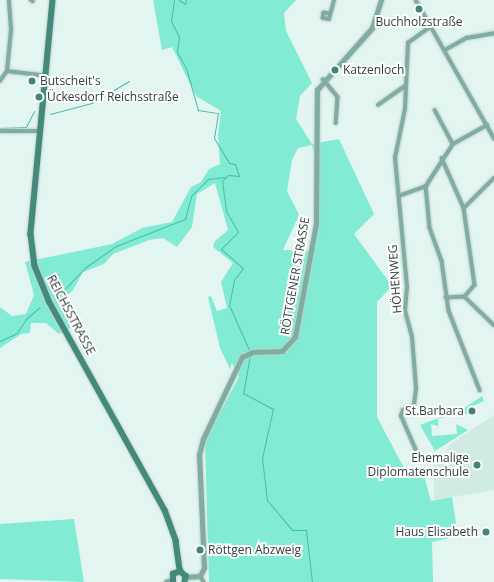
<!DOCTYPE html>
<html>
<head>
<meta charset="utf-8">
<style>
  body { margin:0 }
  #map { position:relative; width:494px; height:582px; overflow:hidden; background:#e3f5f0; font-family:"Open Sans",sans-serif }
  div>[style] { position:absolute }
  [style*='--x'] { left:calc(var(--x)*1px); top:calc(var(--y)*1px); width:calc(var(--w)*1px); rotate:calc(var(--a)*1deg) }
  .built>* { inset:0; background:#d0ebe4 }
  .green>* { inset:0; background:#81ebd4 }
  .stream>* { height:1px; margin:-0.5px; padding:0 0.5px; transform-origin:0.5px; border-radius:0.5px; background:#47bda7 }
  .roads { filter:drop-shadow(0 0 1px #c1d0cc) drop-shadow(0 0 1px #c1d0cc) }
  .minor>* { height:3.5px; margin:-1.75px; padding:0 1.75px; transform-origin:1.75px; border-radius:1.75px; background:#80aca1 }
  .tertiary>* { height:4.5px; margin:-2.25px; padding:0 2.25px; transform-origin:2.25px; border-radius:2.25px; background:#80aca1 }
  .secondary>* { height:5.5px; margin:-2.75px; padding:0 2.75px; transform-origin:2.75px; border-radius:2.75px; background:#448a7b }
  .dots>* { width:11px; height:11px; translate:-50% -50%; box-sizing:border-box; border:2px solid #fbfefd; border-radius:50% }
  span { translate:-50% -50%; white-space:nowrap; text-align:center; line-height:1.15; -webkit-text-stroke:4px #fbfefd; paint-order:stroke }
  .poi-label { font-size:12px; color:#373e3d }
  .left { translate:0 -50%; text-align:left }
  .right { translate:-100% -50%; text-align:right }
  .street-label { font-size:12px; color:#373e3d }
</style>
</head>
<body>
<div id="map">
  <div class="built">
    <div style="clip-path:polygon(494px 415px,494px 490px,434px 500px,434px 466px,441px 462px,450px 444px)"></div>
  </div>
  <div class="green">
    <div style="clip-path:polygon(evenodd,153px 0,296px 0,284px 13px,286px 31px,312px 83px,300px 96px,296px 119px,312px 144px,339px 139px,374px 214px,354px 234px,392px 286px,377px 302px,377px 417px,405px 470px,422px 468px,431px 501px,452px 497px,458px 536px,432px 542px,433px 582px,209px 582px,205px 440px,239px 377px,232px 363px,230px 369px,220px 348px,208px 297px,211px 296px,217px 311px,227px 308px,221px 282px,233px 263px,213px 247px,215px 241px,228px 230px,215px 183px,197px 194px,192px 227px,177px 247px,163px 238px,149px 240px,113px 254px,104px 264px,83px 272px,73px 290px,60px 302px,71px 328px,59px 334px,46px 323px,31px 323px,30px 333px,21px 334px,0 348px,0 307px,12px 316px,26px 314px,34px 295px,25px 262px,112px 244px,142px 228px,172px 222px,191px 187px,201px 182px,209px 169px,220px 164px,218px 135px,221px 111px,196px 96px,172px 47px,162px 50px,153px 0,312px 145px,317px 164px,317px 223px,312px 251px,283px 250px,299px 215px,287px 191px,292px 160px,298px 148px,312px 145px)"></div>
    <div style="clip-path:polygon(482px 396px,484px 401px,473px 406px,469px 415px,457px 412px,438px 419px,438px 426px,431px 424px,432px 436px,457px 434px,456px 424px,468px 430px,435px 451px,420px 425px,463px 409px)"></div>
    <div style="clip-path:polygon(74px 519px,84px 582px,0 579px,0 524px)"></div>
  </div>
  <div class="stream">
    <div style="--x:174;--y:0;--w:21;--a:98"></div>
    <div style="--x:171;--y:21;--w:18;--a:63"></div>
    <div style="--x:179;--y:37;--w:15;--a:98"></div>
    <div style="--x:177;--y:52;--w:18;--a:61"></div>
    <div style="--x:186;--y:68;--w:44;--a:74.1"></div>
    <div style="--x:198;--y:110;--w:20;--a:9"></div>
    <div style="--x:218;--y:113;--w:25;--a:99"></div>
    <div style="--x:214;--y:138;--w:29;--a:59"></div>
    <div style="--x:229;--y:163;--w:6;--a:9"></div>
    <div style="--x:235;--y:164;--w:13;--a:72"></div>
    <div style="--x:239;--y:176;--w:11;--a:-175"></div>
    <div style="--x:228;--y:175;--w:8;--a:135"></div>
    <div style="--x:222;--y:181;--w:30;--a:82"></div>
    <div style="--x:226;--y:211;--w:24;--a:60"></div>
    <div style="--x:238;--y:232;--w:24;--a:135"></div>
    <div style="--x:221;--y:249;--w:29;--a:41"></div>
    <div style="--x:243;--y:268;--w:15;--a:127"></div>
    <div style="--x:234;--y:280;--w:25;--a:101"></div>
    <div style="--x:229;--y:305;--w:51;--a:65.9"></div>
    <div style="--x:179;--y:0;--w:7;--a:34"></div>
    <div style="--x:185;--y:4;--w:4;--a:-76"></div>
    <div style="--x:50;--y:114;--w:43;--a:-14.7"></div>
    <div style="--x:92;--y:103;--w:43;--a:-30.7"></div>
    <div style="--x:0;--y:128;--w:26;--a:-2"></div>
    <div style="--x:26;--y:127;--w:18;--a:-63"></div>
    <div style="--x:55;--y:299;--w:45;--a:-45.9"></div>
    <div style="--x:86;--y:267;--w:37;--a:-35"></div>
    <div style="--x:116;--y:246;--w:74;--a:-21.4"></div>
    <div style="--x:185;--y:219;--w:24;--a:-75"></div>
    <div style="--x:191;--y:196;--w:24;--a:-45"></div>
    <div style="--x:208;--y:179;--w:18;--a:-6"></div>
    <div style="--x:0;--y:341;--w:19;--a:-25"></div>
    <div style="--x:17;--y:333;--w:17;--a:-57"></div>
    <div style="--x:26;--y:319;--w:18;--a:-41"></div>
    <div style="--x:250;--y:355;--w:39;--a:100"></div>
    <div style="--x:243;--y:393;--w:34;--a:28"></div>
    <div style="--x:273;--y:409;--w:50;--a:102.7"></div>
    <div style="--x:262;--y:458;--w:42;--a:83.2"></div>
    <div style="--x:267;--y:500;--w:39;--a:50"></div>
    <div style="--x:292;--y:530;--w:14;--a:0"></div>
    <div style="--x:306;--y:530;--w:52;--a:83.4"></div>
  </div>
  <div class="roads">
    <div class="minor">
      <div style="--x:31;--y:0;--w:2;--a:27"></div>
      <div style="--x:416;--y:0;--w:159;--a:60.5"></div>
      <div style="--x:330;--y:14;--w:6;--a:-171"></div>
      <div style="--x:324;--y:13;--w:5;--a:101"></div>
      <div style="--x:323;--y:18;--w:6;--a:9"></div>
      <div style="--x:329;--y:19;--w:20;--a:-75"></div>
      <div style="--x:445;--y:50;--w:25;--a:-29"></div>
      <div style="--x:467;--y:38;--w:27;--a:-10"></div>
      <div style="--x:7;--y:71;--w:41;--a:-84.4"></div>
      <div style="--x:11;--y:30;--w:30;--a:-94"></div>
      <div style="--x:323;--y:79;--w:23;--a:50"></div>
      <div style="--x:338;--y:97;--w:26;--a:94"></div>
      <div style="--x:0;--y:81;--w:12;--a:-55"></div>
      <div style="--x:7;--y:71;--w:35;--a:7"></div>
      <div style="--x:378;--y:105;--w:33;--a:-35"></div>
      <div style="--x:435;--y:110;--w:38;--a:62"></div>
      <div style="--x:0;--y:131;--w:40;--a:0"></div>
      <div style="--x:442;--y:158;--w:55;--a:66.3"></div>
      <div style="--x:464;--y:208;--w:78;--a:81.9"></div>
      <div style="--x:475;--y:285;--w:16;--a:130"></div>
      <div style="--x:465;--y:297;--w:19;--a:177"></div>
      <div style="--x:426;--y:186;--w:42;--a:84.6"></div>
      <div style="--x:430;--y:228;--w:35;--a:70"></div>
      <div style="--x:442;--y:261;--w:50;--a:82"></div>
      <div style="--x:449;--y:311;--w:85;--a:68.6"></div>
      <div style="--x:426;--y:186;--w:50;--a:-57.3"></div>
      <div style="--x:453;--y:144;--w:39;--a:-29"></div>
      <div style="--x:399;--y:196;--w:29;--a:-20"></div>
      <div style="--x:464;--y:208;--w:42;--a:-45"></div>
      <div style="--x:465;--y:297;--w:40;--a:44"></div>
      <div style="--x:420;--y:460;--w:48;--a:-113.4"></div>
      <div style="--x:401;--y:416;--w:6;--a:-72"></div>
      <div style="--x:403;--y:410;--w:12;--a:-24"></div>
      <div style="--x:414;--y:405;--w:17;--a:-83"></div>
      <div style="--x:416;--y:388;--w:51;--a:-94.5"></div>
      <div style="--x:412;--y:337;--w:28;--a:-105"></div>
      <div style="--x:405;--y:310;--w:23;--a:-85"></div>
      <div style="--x:407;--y:287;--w:130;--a:-95.3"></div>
      <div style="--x:395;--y:158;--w:50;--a:-78.5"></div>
      <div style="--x:405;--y:109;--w:66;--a:-87.4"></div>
      <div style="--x:408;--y:43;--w:29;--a:-36"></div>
      <div style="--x:200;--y:576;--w:7;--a:56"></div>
      <div style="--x:166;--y:582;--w:6;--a:-18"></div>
    </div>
    <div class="tertiary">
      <div style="--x:186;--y:577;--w:14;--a:-4"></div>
      <div style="--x:200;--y:576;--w:9;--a:-63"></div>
      <div style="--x:204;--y:568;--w:113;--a:-92.5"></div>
      <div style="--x:199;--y:455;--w:16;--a:-76"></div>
      <div style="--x:203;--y:439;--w:91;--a:-64.6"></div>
      <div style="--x:242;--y:357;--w:12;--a:-24"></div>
      <div style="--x:253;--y:352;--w:29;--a:-2"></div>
      <div style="--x:282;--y:351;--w:19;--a:-47"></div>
      <div style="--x:295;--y:337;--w:115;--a:-79.5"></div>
      <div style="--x:316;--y:224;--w:134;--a:-89.6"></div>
      <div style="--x:317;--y:90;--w:83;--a:-48.4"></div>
      <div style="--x:372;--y:28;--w:29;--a:-72"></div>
    </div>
    <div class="secondary">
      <div style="--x:53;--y:0;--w:235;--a:95.4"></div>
      <div style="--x:31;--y:234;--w:32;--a:83"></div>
      <div style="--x:35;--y:266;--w:38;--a:68"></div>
      <div style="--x:49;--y:301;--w:239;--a:61"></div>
      <div style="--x:165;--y:510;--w:33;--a:70"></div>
      <div style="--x:176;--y:541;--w:30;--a:82"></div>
      <div style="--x:173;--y:582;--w:8;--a:-90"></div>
      <div style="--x:173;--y:574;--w:8;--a:-23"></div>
      <div style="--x:180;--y:571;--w:8;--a:40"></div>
      <div style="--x:186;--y:576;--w:6;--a:99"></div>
    </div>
  </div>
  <div class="dots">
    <div style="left:419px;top:9px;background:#428577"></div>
    <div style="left:335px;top:70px;background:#428577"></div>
    <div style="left:32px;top:81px;background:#428577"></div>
    <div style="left:39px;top:97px;background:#428577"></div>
    <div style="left:472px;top:411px;background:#428577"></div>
    <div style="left:477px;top:465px;background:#428577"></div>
    <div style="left:486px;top:532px;background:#428577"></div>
    <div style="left:200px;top:550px;background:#428577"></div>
  </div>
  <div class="poi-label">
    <span style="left:419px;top:22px">Buchholzstraße</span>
    <span class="left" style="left:343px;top:70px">Katzenloch</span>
    <span class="left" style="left:40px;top:81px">Butscheit's</span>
    <span class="left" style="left:47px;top:97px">Ückesdorf Reichsstraße</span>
    <span class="right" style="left:464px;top:411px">St.Barbara</span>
    <span class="right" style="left:469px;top:465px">Ehemalige<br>Diplomatenschule</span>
    <span class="right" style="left:478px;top:532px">Haus Elisabeth</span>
    <span class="left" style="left:208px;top:550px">Röttgen Abzweig</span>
  </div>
  <div class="street-label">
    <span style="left:295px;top:276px;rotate:-80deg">RÖTTGENER STRASSE</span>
    <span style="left:395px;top:279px;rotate:-94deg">HÖHENWEG</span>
    <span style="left:71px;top:315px;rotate:62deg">REICHSSTRASSE</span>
  </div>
</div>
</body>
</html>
